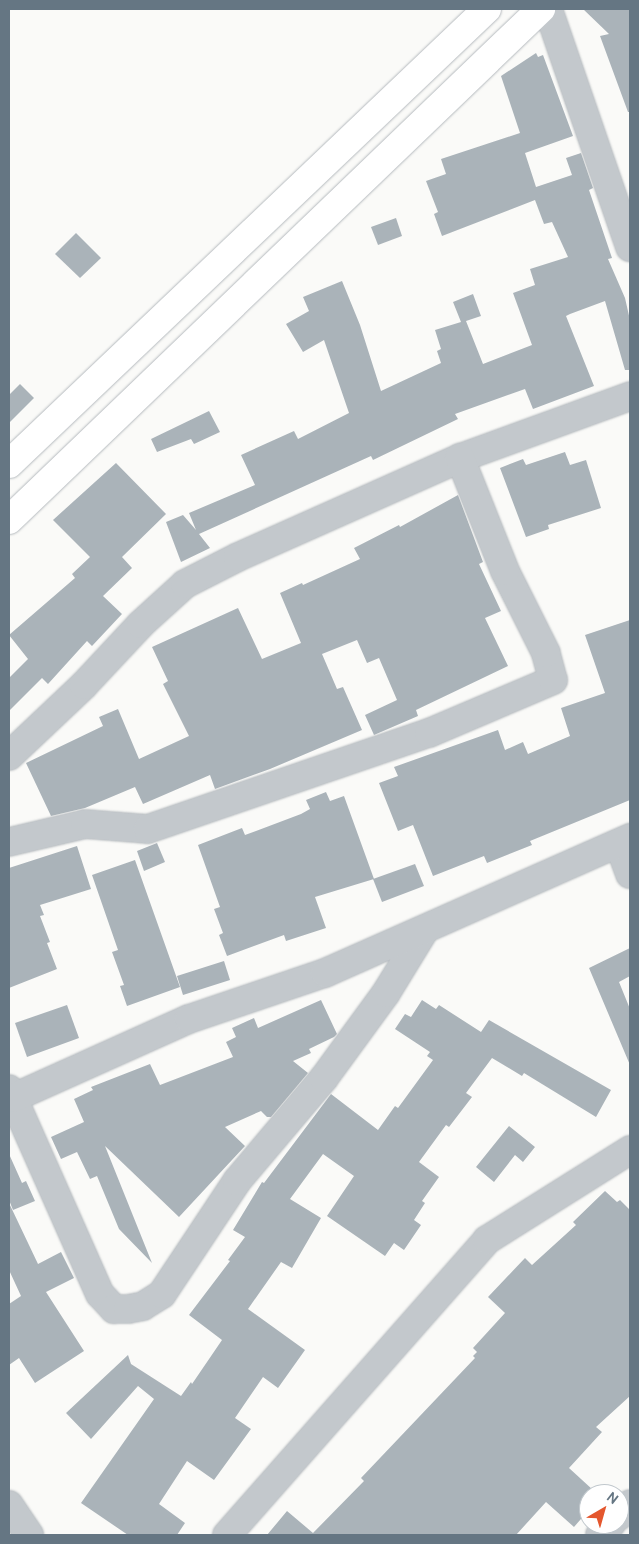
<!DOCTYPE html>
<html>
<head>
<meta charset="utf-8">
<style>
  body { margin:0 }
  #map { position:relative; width:639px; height:1544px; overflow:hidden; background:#fafaf8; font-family:Cabin,sans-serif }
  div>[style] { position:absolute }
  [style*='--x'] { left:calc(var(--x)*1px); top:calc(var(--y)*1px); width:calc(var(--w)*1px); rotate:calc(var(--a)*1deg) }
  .building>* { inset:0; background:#aab3b9 }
  .roads { filter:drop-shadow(0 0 1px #b5babe) drop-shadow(0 0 1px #b5babe) }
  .minor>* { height:28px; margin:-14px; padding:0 14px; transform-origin:14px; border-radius:14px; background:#c3c8cc }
  .major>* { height:28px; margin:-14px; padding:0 14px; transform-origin:14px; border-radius:14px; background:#fff }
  span { translate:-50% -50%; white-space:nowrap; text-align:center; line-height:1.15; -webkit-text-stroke:5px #fff; paint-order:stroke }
  .frame { position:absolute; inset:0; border:10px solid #657683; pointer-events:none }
  .north { position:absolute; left:579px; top:1484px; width:50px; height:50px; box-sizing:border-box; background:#fff; border:1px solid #c1c8cd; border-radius:50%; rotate:38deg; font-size:14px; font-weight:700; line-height:20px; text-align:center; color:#657683 }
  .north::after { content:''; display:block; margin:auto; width:18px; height:22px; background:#e4572e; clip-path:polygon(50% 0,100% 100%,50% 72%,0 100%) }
</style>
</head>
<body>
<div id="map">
  <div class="building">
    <div style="clip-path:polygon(583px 9px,630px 9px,630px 112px,628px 112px,600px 36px,609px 34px)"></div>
    <div style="clip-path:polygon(536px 53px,538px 57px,543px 55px,573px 136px,525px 153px,536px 187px,572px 175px,566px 158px,581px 153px,593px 188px,589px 190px,612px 258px,608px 259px,625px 298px,630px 320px,630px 370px,625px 370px,605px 301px,570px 314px,566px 316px,594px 386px,533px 409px,525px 389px,455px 414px,458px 419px,373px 460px,371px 456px,199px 534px,210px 548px,181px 562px,166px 522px,183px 515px,196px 530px,189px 513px,255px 485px,241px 455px,294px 431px,298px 439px,349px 413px,324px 340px,303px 352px,286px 324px,309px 311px,303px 297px,342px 281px,360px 325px,381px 391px,441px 363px,437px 351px,441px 349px,435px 330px,461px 322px,453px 302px,473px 294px,481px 316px,466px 321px,483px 364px,532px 345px,513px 293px,535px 285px,530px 269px,568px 257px,552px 222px,544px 224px,535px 200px,442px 236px,434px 214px,438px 212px,426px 181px,446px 174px,441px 159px,520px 133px,501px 76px)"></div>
    <div style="clip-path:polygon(396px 218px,402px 236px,378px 245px,371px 227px)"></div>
    <div style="clip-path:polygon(76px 233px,101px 258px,80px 278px,55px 254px)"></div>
    <div style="clip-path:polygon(20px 384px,34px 398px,9px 423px,9px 395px)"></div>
    <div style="clip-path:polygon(209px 411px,220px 432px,194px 444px,191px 439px,157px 452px,151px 439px)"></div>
    <div style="clip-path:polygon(565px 452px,570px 465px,586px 460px,601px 508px,548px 525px,549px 529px,526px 537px,500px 468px,523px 459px,526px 465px)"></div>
    <div style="clip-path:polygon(116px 463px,166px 514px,122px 557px,132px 568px,103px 596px,122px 614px,92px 646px,87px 641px,48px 684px,42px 678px,9px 711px,9px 678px,28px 659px,9px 635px,75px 578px,72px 574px,90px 557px,53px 520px)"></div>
    <div style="clip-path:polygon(458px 495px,483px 562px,479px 564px,501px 611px,485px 618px,508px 666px,416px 710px,418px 716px,374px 735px,365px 715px,397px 700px,379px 658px,367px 663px,357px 640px,322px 654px,337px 689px,343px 687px,362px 730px,270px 769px,215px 789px,210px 775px,143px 804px,135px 787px,85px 808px,51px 816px,26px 763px,103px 726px,99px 717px,118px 709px,139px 759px,189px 736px,163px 684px,168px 681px,152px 647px,238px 608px,262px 659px,301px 643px,280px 593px,302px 583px,303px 585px,360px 559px,354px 548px,399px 525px,400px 527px)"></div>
    <div style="clip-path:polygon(630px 620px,630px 800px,530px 841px,532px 845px,487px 863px,484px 856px,433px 876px,413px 825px,398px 831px,379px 783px,398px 776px,394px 767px,498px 730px,505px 750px,523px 742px,528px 754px,570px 736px,561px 708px,605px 693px,585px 635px)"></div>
    <div style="clip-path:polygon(326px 792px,330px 801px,344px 796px,374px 879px,315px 897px,326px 928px,286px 941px,284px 935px,227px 956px,219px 935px,223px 933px,214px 909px,220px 907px,198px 845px,242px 828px,245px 835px,301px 814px,310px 809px,306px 800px)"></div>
    <div style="clip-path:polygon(157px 843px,165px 862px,144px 871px,137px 851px)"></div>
    <div style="clip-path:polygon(77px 846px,91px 889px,40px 905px,44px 915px,40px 916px,50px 942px,47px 943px,57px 969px,9px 988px,9px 868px)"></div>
    <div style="clip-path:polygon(135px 860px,180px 987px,127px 1006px,120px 986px,124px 985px,112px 952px,118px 950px,92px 875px)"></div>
    <div style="clip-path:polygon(415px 864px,424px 886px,382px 902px,373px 879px)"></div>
    <div style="clip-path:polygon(630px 948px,630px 976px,619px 982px,630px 1009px,630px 1065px,589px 968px)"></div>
    <div style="clip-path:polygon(224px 961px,230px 980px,183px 995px,177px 976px)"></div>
    <div style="clip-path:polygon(321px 1000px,337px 1034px,334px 1037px,309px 1049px,311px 1053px,293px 1061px,308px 1073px,271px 1117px,267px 1117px,261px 1111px,225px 1127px,245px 1146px,179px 1217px,105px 1146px,152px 1263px,119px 1229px,97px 1176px,90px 1179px,77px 1152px,61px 1159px,51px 1137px,84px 1122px,74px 1099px,93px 1090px,91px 1087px,150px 1064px,160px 1085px,233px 1057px,226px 1042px,236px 1037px,232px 1028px,254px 1018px,258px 1028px)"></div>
    <div style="clip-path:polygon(422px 1000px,436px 1009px,439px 1005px,481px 1032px,489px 1020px,611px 1090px,596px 1117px,524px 1073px,522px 1076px,492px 1058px,466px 1093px,472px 1097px,449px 1127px,446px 1125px,419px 1162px,439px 1177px,422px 1201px,425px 1203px,414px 1220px,421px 1225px,404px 1250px,394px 1243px,385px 1256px,327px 1216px,354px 1176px,323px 1154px,290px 1199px,321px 1218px,292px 1268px,281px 1262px,248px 1309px,305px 1350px,278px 1388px,263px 1377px,235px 1418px,251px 1429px,214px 1480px,187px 1461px,159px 1504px,185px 1523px,177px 1535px,128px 1535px,81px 1503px,154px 1399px,138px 1386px,91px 1439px,66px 1413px,128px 1355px,131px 1364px,181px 1396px,191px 1382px,192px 1384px,222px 1340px,189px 1315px,230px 1261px,228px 1260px,245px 1237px,233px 1230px,262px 1182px,264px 1183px,331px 1094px,378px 1130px,395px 1106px,398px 1108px,433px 1060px,427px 1056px,430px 1052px,395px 1029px,405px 1014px,411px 1017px)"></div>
    <div style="clip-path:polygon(67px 1005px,79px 1038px,27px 1057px,15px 1023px)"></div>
    <div style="clip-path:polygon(509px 1126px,535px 1147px,523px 1162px,515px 1155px,494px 1182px,476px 1167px)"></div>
    <div style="clip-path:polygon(9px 1154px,22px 1183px,26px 1181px,35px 1201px,13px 1210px,9px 1200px)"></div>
    <div style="clip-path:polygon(605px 1191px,617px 1202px,620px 1200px,630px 1210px,630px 1396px,596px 1427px,602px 1432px,569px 1468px,593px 1490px,580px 1505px,587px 1512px,574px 1527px,546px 1502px,516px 1535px,267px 1535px,287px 1511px,313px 1533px,364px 1481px,361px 1478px,475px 1358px,473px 1356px,477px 1352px,473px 1348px,505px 1313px,488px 1297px,525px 1258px,532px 1265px,576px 1225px,573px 1222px)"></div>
    <div style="clip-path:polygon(9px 1203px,38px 1264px,61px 1252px,74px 1278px,46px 1292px,84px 1351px,35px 1383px,19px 1358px,9px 1365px,9px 1304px,21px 1296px,9px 1270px)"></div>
  </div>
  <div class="roads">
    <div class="minor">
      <div style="--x:548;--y:9;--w:252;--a:71"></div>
      <div style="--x:9;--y:756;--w:103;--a:-43.4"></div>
      <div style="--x:84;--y:685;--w:83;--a:-46.9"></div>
      <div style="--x:141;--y:624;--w:59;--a:-42.3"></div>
      <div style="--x:185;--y:584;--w:59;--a:-27"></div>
      <div style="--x:238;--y:557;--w:243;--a:-24"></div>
      <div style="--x:460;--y:458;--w:181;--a:-20"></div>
      <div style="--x:9;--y:842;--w:78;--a:-13.3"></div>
      <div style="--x:85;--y:824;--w:63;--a:4.5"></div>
      <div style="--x:148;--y:829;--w:297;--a:-18.9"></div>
      <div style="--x:429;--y:733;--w:135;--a:-23.1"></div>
      <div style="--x:553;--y:680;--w:28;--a:-105"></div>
      <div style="--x:546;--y:653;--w:92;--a:-116.6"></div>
      <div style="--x:505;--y:571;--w:122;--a:-111.7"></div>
      <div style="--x:619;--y:844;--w:32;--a:70"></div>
      <div style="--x:9;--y:1089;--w:224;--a:66.1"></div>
      <div style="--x:100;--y:1294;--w:21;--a:47"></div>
      <div style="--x:114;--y:1309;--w:14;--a:0"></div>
      <div style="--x:128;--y:1309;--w:15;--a:-11"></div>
      <div style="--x:143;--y:1306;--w:22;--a:-32"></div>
      <div style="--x:162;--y:1294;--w:136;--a:-56.4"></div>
      <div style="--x:237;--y:1181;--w:135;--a:-49.8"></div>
      <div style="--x:324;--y:1078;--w:105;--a:-53.9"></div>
      <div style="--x:386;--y:993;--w:73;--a:-58.5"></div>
      <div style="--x:13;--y:1098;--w:193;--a:-24.2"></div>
      <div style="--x:189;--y:1019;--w:144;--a:-18.7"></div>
      <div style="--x:325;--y:973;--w:334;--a:-23.9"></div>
      <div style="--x:9;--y:1505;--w:36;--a:56"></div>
      <div style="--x:619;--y:1516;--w:16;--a:-47"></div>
      <div style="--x:227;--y:1535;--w:393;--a:-48.6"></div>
      <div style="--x:487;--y:1240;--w:169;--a:-32.2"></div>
      <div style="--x:600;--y:1535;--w:16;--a:-45"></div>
    </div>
    <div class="major">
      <div style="--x:9;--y:464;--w:660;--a:-43.59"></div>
      <div style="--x:9;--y:520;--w:738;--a:-43.85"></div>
    </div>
  </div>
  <div class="frame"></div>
  <div class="north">N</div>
</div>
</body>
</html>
